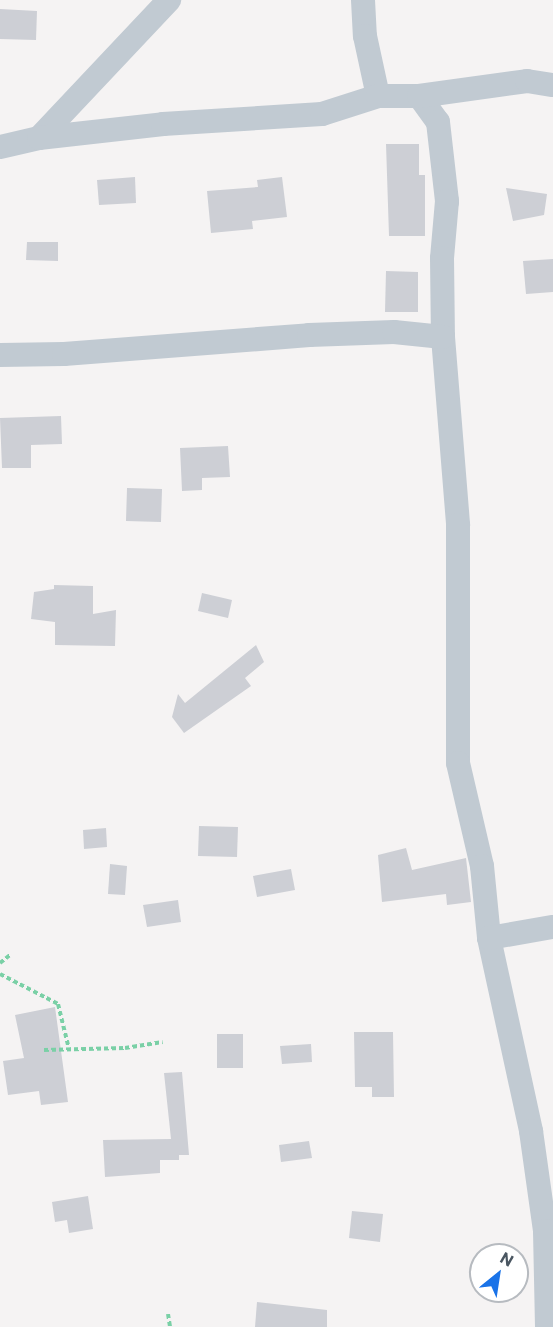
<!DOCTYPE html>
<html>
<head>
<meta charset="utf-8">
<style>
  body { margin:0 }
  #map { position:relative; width:553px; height:1327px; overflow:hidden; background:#f5f3f3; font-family:Commissioner,sans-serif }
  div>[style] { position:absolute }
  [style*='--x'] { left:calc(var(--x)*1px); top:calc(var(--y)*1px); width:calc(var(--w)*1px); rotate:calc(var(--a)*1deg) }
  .building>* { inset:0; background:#cdcfd5 }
  .path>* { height:4px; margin-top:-2px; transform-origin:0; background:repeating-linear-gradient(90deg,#7ad0a6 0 4.5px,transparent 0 7.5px) }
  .street>* { height:24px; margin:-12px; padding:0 12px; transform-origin:12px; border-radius:12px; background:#c1cad2 }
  span { translate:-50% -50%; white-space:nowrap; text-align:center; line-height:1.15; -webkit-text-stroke:4.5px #fff; paint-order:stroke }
  .north { position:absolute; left:469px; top:1243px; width:60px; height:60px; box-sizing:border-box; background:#fff; border:2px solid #b7bbc0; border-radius:50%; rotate:30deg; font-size:16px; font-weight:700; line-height:24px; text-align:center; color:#4a5661 }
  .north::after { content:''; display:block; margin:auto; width:21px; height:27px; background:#1a73e8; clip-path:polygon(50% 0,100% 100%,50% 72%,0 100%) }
</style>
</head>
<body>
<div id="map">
  <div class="building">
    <div style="clip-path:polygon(0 9px,37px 11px,36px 40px,0 39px)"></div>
    <div style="clip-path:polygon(386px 144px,419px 144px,419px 175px,425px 175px,425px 236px,389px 236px)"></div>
    <div style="clip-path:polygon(135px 177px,136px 203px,99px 205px,97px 180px)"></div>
    <div style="clip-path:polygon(282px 177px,287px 217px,252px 221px,253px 229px,211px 233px,207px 191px,258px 187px,257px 180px)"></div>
    <div style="clip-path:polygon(506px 188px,547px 194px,544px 215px,513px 221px)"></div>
    <div style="clip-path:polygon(27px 242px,58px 242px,58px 261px,26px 260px)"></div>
    <div style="clip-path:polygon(553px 259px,553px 292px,526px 294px,523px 261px)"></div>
    <div style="clip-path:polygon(386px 271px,418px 272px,418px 312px,385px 312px)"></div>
    <div style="clip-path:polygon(61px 416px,62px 444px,31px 445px,31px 468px,2px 468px,0 418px)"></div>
    <div style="clip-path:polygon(228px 446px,230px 477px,202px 478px,202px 490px,182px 491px,180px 448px)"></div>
    <div style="clip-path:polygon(127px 488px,162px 489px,161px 522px,126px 521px)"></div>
    <div style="clip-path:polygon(54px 585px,93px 586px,93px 614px,116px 610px,115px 646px,55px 645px,55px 622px,31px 619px,34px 592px,54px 589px)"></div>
    <div style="clip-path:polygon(202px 593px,232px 600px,228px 618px,198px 611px)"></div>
    <div style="clip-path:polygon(256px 645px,264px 662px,245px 678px,251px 686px,184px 733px,172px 717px,178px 694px,185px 703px)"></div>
    <div style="clip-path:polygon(199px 826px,238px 827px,237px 857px,198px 856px)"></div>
    <div style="clip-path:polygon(106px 828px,107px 847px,84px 849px,83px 830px)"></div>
    <div style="clip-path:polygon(406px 848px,412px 870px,466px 858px,471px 902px,447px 905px,446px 894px,382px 902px,378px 855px)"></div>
    <div style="clip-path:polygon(110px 864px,127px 866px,125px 895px,108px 894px)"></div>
    <div style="clip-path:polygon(291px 869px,295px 890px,257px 897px,253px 876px)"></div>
    <div style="clip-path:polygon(178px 900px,181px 922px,147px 927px,143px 905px)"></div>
    <div style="clip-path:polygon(55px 1007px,68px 1102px,41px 1105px,39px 1091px,8px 1095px,3px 1061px,24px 1058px,15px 1015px)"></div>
    <div style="clip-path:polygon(354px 1032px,393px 1032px,394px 1097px,372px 1097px,372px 1087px,355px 1087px)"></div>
    <div style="clip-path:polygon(217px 1034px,243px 1034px,243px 1068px,217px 1068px)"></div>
    <div style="clip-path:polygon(311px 1044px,312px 1062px,282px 1064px,280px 1046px)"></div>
    <div style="clip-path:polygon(182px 1072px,189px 1155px,179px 1155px,179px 1160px,160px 1160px,160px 1173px,105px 1177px,103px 1140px,171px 1139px,164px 1073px)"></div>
    <div style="clip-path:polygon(309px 1141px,312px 1158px,281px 1162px,279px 1145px)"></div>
    <div style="clip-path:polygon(88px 1196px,93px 1229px,69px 1233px,67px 1220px,55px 1222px,52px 1202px)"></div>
    <div style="clip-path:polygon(352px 1211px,383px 1214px,380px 1242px,349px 1238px)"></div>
    <div style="clip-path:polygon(257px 1302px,327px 1310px,327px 1327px,255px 1327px)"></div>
  </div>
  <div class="path">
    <div style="--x:0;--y:963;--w:14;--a:-39"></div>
    <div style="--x:0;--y:974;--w:65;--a:27.3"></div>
    <div style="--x:58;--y:1004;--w:46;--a:76.3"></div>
    <div style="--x:44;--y:1050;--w:81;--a:-1.4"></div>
    <div style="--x:125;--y:1048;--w:38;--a:-9"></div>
    <div style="--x:168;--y:1314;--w:13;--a:81"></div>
  </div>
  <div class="street">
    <div style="--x:363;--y:0;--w:36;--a:87"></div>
    <div style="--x:365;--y:36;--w:61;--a:77.8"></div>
    <div style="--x:419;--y:96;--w:32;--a:54"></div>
    <div style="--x:438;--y:122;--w:80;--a:83.5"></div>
    <div style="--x:447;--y:201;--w:57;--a:95"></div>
    <div style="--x:442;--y:258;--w:79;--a:89.3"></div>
    <div style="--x:443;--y:337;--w:189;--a:85.4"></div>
    <div style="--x:458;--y:525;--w:238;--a:90"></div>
    <div style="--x:458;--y:763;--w:106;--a:76.9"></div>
    <div style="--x:482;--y:866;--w:72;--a:84.4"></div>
    <div style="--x:489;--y:938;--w:198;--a:77.7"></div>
    <div style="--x:531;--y:1131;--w:101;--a:82"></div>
    <div style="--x:545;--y:1231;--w:96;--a:88.8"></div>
    <div style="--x:39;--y:138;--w:190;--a:-46.7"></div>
    <div style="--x:0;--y:147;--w:40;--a:-13"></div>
    <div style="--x:39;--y:138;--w:125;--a:-6.4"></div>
    <div style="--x:163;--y:124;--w:159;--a:-3.6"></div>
    <div style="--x:322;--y:114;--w:59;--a:-17.8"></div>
    <div style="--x:378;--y:96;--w:41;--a:0"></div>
    <div style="--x:419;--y:96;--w:109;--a:-7.9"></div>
    <div style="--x:527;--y:81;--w:26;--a:9"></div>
    <div style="--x:0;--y:355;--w:64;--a:-0.9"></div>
    <div style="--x:64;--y:354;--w:246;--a:-4.4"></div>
    <div style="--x:309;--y:335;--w:85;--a:-2"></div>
    <div style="--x:394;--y:332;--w:49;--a:5.8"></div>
    <div style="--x:489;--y:938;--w:65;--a:-9.8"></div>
  </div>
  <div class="north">N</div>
</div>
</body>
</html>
